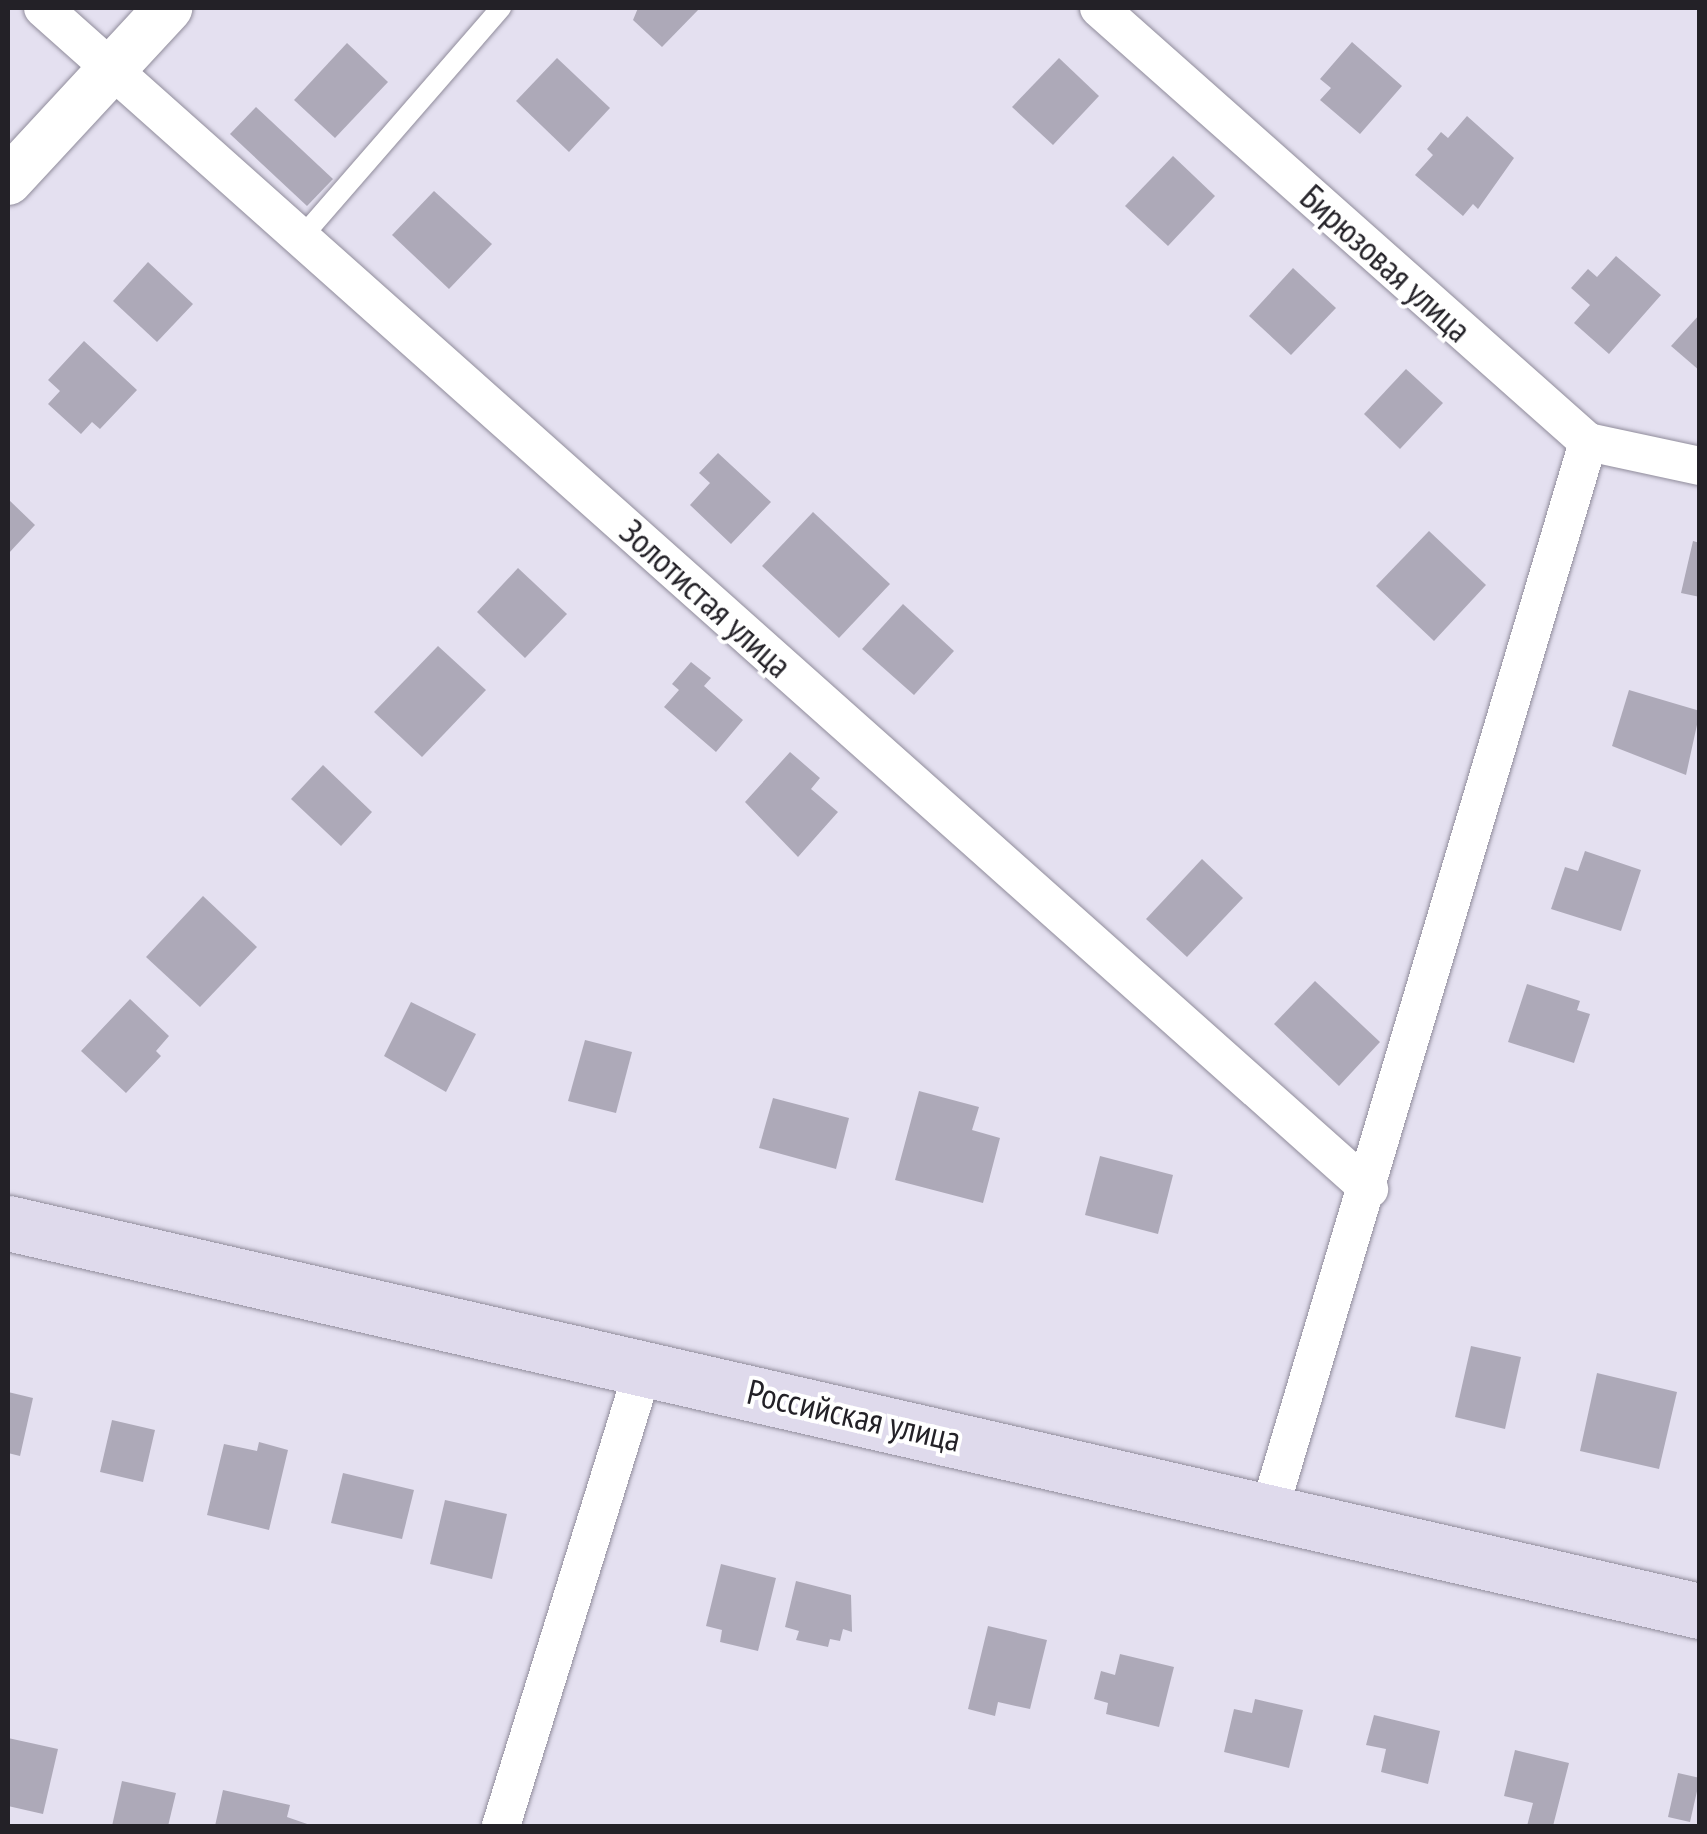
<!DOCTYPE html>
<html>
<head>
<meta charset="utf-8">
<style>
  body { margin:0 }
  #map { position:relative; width:1707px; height:1834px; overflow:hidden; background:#e4e0f0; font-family:"PT Sans Narrow",sans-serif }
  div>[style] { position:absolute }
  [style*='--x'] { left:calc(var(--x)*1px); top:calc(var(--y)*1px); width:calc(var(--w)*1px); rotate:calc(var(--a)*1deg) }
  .building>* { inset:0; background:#ada9b8 }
  .roads { filter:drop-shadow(0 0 2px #908c9b) drop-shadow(0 0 2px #908c9b) }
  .service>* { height:20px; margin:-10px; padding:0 10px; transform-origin:10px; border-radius:10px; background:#fff }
  .minor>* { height:38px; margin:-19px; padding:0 19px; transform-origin:19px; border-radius:19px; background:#fff }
  .tertiary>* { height:48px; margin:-24px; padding:0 24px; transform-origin:24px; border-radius:24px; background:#fff }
  .secondary>* { height:55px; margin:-27.5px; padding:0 27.5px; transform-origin:27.5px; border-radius:27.5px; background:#dfdaec }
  span { translate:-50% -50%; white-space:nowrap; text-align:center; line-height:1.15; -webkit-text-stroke:8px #fff; paint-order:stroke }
  .street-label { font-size:35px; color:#232127 }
  .frame { position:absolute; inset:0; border:10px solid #232127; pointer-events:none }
</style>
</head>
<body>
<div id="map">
  <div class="building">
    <div style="clip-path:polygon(638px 8px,700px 8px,662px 47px,633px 20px)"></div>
    <div style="clip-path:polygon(1352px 42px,1402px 86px,1360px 134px,1320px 100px,1331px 88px,1320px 79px)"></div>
    <div style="clip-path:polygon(347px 43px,388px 82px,335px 138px,294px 100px)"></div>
    <div style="clip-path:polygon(557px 58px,610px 108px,569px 152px,516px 101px)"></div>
    <div style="clip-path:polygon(1059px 58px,1099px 96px,1053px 145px,1012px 107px)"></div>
    <div style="clip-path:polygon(256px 107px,333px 179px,307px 206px,230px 134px)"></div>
    <div style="clip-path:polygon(1467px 116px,1514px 158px,1478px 209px,1473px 204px,1463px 216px,1415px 175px,1433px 155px,1427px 149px,1441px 132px,1448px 138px)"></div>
    <div style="clip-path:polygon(1173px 156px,1215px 196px,1168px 246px,1125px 206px)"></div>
    <div style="clip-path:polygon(434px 191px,492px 244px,449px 289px,392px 235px)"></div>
    <div style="clip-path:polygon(1616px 256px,1661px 295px,1609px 354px,1574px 323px,1590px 305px,1571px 288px,1588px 269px,1597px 277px)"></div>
    <div style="clip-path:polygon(148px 262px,193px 304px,157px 342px,113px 301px)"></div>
    <div style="clip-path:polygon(1293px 268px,1336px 308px,1291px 355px,1249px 316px)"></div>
    <div style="clip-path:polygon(1700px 314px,1700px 371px,1671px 346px)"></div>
    <div style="clip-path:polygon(84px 341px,137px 390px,100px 429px,92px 422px,81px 434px,48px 404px,60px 391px,48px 380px)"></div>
    <div style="clip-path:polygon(1406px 369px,1443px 403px,1400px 449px,1364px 414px)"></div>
    <div style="clip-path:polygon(718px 453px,771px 502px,731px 544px,690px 505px,710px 483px,699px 473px)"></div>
    <div style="clip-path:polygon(8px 499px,35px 525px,8px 554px)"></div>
    <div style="clip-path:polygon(813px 512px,890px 584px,839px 638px,762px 566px)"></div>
    <div style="clip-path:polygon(1429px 531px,1486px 585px,1434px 641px,1376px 586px)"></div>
    <div style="clip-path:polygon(1693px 541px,1700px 543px,1700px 597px,1681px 593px)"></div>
    <div style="clip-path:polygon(518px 568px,567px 614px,525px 658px,477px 612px)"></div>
    <div style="clip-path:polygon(903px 604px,954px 651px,914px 695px,862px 649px)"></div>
    <div style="clip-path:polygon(438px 646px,486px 690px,422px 757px,374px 712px)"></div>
    <div style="clip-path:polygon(691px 662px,711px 678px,704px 686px,743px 720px,716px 752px,664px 707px,679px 690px,672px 684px)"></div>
    <div style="clip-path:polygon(1629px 690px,1700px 711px,1686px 775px,1612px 746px)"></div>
    <div style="clip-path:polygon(790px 752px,820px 778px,811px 789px,838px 812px,798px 857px,745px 802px)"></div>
    <div style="clip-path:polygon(323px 765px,372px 812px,341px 846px,291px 799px)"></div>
    <div style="clip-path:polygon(1585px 851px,1641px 870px,1621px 931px,1551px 909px,1565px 867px,1578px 871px)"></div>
    <div style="clip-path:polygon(1202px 859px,1243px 898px,1187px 957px,1146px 919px)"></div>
    <div style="clip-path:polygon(203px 896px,257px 947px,200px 1007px,146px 957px)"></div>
    <div style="clip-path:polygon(1315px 981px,1380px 1042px,1339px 1086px,1274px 1024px)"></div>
    <div style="clip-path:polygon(1527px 984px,1580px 1001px,1577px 1010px,1590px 1014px,1574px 1063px,1508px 1042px)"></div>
    <div style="clip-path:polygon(130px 999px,169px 1036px,156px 1051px,161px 1056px,126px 1093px,81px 1051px)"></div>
    <div style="clip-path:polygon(411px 1002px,476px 1034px,446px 1092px,384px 1056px)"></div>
    <div style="clip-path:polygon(585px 1040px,632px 1052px,616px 1113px,568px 1101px)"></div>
    <div style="clip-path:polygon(919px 1091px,979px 1107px,972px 1130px,1000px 1138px,983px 1203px,895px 1180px)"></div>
    <div style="clip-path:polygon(773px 1098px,849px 1118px,836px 1169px,759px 1148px)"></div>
    <div style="clip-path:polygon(1100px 1156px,1173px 1175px,1158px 1234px,1085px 1215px)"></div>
    <div style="clip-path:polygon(1471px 1346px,1521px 1357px,1505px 1429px,1455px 1417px)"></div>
    <div style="clip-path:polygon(1597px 1373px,1677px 1392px,1659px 1469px,1580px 1451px)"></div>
    <div style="clip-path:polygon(8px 1392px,33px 1398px,20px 1456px,8px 1453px)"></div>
    <div style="clip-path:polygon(112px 1420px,155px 1430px,143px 1482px,100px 1472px)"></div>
    <div style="clip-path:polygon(259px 1442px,288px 1450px,269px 1530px,207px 1515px,224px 1444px,257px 1451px)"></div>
    <div style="clip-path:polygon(343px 1473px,414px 1490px,402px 1539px,331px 1523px)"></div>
    <div style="clip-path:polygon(445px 1500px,507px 1514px,492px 1579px,430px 1564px)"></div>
    <div style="clip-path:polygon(721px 1564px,776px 1578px,758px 1651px,720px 1642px,722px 1630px,706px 1626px)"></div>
    <div style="clip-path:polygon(796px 1581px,851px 1595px,852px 1632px,843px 1629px,840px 1641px,830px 1639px,828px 1647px,796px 1640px,799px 1631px,785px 1627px)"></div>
    <div style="clip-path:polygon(988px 1626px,1047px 1640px,1030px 1709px,998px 1702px,995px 1716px,968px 1709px)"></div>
    <div style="clip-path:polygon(1120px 1654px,1174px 1667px,1159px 1727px,1106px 1714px,1108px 1703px,1094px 1699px,1101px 1671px,1115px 1675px)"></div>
    <div style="clip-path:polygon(1255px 1699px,1303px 1710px,1289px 1768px,1224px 1752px,1234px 1709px,1252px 1713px)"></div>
    <div style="clip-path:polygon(1374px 1715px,1440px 1731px,1428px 1784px,1381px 1772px,1386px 1749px,1366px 1745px)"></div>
    <div style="clip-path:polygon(8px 1738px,58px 1749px,43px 1814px,8px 1806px)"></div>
    <div style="clip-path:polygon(1515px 1750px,1569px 1763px,1553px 1826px,1527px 1826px,1533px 1803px,1504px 1796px)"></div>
    <div style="clip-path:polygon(1678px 1773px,1700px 1778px,1690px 1822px,1668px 1817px)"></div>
    <div style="clip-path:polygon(122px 1781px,176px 1793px,168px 1826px,112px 1826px)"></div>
    <div style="clip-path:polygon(223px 1790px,290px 1805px,287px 1817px,313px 1826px,215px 1826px)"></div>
  </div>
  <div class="roads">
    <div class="service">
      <div style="--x:301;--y:238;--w:305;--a:-49"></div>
    </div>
    <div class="minor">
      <div style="--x:43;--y:8;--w:1776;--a:41.69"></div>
      <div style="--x:1099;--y:8;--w:654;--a:41.59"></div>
      <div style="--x:1588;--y:442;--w:115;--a:12.1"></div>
      <div style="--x:1269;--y:1511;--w:1116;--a:-73.38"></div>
      <div style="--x:501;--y:1826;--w:482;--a:-72.7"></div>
    </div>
    <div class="tertiary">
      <div style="--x:8;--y:181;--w:236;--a:-47.2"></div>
    </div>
    <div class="secondary">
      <div style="--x:8;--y:1223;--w:1736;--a:12.92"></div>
    </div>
  </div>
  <div class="street-label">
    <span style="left:1386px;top:263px;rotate:42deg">Бирюзовая улица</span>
    <span style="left:706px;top:598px;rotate:42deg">Золотистая улица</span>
    <span style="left:854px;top:1415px;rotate:13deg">Российская улица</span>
  </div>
  <div class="frame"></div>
</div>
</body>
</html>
